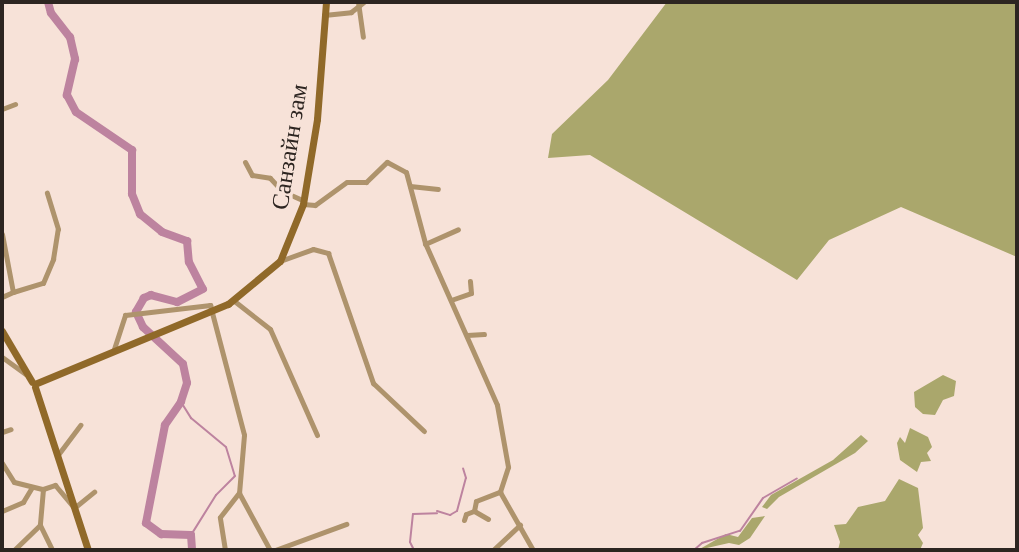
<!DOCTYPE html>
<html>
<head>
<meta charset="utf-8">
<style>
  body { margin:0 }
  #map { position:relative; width:1019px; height:552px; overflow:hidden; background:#f7e2d8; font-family:Georgia,serif }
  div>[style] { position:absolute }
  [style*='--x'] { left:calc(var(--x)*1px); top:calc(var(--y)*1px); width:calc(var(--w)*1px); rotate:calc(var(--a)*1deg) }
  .forest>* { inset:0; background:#aaa76c }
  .stream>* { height:2px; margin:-1px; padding:0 1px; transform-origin:1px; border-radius:1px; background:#bd839f }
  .river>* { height:8px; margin:-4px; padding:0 4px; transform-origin:4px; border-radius:4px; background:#bd839f }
  .minor>* { height:5px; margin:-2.5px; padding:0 2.5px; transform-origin:2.5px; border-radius:2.5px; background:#ae936c }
  .secondary>* { height:7px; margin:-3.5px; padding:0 3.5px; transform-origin:3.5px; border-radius:3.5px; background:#906929 }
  span { translate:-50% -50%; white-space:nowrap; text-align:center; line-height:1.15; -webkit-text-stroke:7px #f7e2d8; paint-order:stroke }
  .street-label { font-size:24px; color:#2d2521 }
  .frame { position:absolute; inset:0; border:4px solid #2d2521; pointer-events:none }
</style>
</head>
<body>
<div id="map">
  <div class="forest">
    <div style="clip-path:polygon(667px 2px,1017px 2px,1017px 257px,901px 207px,829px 240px,797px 280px,590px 155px,548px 158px,552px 134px,608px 80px)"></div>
    <div style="clip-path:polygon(943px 375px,956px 381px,954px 396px,943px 400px,935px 415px,923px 414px,915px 407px,914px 392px)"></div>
    <div style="clip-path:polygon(910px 428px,928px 437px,932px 447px,927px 453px,931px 461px,921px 462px,917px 472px,900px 460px,897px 443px,900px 437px,905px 443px)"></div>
    <div style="clip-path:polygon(861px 435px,868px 441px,855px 453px,779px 497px,767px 509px,762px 507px,771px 495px,833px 460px)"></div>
    <div style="clip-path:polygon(899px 479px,918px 488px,923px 528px,918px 535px,923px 543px,920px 550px,838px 550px,840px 542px,834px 525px,846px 524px,858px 507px,885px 501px)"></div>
    <div style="clip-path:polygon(765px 516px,750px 538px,739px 545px,729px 543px,698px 550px,726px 534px,738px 537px,752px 518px)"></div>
  </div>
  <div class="stream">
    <div style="--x:181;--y:402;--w:19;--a:58"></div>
    <div style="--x:191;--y:418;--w:45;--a:39.6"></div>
    <div style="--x:226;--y:447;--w:30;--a:73"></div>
    <div style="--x:235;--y:476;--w:27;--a:135"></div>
    <div style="--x:216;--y:495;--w:47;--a:122"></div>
    <div style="--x:437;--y:511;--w:14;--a:17"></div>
    <div style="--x:450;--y:515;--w:8;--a:-30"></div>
    <div style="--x:457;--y:511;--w:34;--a:-75"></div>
    <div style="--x:466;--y:478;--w:10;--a:-107"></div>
    <div style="--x:414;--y:550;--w:9;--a:-117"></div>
    <div style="--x:410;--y:542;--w:28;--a:-84"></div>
    <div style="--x:413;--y:514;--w:24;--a:-2"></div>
    <div style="--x:694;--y:550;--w:11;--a:-41"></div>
    <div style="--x:702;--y:543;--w:40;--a:-18"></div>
    <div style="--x:740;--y:531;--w:40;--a:-55.1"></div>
    <div style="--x:763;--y:498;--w:39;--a:-30"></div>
  </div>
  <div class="river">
    <div style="--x:48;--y:2;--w:11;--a:75"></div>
    <div style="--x:51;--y:13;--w:31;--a:52"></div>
    <div style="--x:70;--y:37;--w:23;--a:77"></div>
    <div style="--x:75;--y:59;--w:37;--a:103"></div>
    <div style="--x:67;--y:95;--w:19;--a:62"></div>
    <div style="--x:76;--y:112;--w:68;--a:34.2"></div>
    <div style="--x:132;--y:150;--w:44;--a:90"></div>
    <div style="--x:132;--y:194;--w:22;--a:68"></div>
    <div style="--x:140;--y:214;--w:28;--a:39"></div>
    <div style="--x:162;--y:232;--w:27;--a:20"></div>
    <div style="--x:187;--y:241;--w:21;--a:85"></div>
    <div style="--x:189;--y:262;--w:30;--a:63"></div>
    <div style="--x:203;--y:289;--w:29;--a:153"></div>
    <div style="--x:177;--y:302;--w:27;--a:-165"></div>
    <div style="--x:151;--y:295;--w:8;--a:157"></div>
    <div style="--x:144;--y:298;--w:16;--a:120"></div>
    <div style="--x:136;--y:312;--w:17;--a:65"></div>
    <div style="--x:143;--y:327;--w:54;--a:42.8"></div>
    <div style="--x:183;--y:364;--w:19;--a:78"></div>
    <div style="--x:187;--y:383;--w:20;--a:108"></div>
    <div style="--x:181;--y:402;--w:28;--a:125"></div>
    <div style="--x:165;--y:425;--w:100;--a:101"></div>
    <div style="--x:146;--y:523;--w:19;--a:36"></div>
    <div style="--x:161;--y:534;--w:30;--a:2"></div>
    <div style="--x:191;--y:535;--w:15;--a:86"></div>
  </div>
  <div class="minor">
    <div style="--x:358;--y:2;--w:35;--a:82"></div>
    <div style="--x:324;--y:15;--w:27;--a:-6"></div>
    <div style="--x:351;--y:12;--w:16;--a:-38"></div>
    <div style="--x:2;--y:109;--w:14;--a:-21"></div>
    <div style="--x:245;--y:162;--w:15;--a:62"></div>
    <div style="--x:252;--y:175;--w:18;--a:9"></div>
    <div style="--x:270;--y:178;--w:18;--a:47"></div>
    <div style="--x:282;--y:191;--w:24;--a:24"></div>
    <div style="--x:410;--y:186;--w:28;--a:6"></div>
    <div style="--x:303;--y:204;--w:12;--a:5"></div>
    <div style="--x:315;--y:205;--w:39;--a:-36"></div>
    <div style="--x:347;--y:182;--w:19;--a:0"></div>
    <div style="--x:366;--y:182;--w:29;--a:-44"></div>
    <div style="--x:387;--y:162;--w:21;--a:28"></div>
    <div style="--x:406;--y:172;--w:73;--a:75"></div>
    <div style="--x:425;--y:243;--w:177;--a:66"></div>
    <div style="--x:497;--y:405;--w:63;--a:79.9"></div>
    <div style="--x:508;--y:467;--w:26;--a:108"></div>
    <div style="--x:500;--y:492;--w:67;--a:60.4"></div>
    <div style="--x:2;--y:234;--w:59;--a:79.3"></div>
    <div style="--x:13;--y:292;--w:12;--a:156"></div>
    <div style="--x:425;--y:244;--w:36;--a:-24"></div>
    <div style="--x:280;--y:261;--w:35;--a:-20"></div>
    <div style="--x:313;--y:249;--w:16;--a:15"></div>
    <div style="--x:328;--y:253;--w:138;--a:70.9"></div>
    <div style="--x:373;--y:383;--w:70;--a:43.3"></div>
    <div style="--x:13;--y:292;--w:31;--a:-17"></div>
    <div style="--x:43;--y:283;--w:26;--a:-67"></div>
    <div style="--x:53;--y:259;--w:30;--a:-81"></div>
    <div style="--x:58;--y:229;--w:38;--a:-107"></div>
    <div style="--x:233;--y:300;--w:47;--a:38.1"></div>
    <div style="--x:270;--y:329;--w:116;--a:66.1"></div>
    <div style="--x:451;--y:300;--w:21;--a:-19"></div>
    <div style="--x:471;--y:293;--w:12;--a:-95"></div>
    <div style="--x:467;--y:335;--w:17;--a:-3"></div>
    <div style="--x:113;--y:352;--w:39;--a:-72"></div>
    <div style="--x:125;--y:315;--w:86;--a:-6.7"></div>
    <div style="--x:210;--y:305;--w:134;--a:75.3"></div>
    <div style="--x:244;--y:435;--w:58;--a:94.9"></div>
    <div style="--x:239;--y:493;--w:65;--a:61.5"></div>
    <div style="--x:2;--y:357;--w:29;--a:36"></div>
    <div style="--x:2;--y:432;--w:9;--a:-18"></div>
    <div style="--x:57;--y:456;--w:39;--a:-53"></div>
    <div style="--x:2;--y:463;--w:22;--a:58"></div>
    <div style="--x:14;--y:482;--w:30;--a:14"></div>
    <div style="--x:43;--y:489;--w:13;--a:-18"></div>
    <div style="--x:55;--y:485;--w:30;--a:50"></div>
    <div style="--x:74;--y:508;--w:26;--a:-39"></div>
    <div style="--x:43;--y:489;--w:36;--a:95"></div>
    <div style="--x:40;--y:525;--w:28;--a:64"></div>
    <div style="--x:2;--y:511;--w:23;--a:-23"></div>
    <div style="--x:23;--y:502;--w:17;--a:-59"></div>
    <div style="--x:488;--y:519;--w:16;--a:-150"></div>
    <div style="--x:474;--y:511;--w:10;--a:-79"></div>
    <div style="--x:476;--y:501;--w:26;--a:-21"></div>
    <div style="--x:464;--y:520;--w:6;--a:-72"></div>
    <div style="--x:466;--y:514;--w:9;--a:-21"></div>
    <div style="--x:14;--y:550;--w:36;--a:-44"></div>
    <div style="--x:225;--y:550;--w:33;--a:-99"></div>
    <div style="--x:220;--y:517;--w:31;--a:-52"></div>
    <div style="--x:275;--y:550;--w:76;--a:-20.1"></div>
    <div style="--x:493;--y:550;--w:37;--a:-43"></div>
  </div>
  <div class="secondary">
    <div style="--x:2;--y:331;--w:59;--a:59.5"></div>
    <div style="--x:37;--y:383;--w:207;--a:-22.5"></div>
    <div style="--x:228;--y:304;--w:67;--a:-39.6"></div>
    <div style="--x:280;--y:261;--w:61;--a:-68"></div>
    <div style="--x:303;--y:204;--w:86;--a:-80.6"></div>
    <div style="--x:317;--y:119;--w:117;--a:-85.6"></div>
    <div style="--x:35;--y:387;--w:171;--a:72"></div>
  </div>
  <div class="street-label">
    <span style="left:290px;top:147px;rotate:-81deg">Санзайн зам</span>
  </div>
  <div class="frame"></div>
</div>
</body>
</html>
